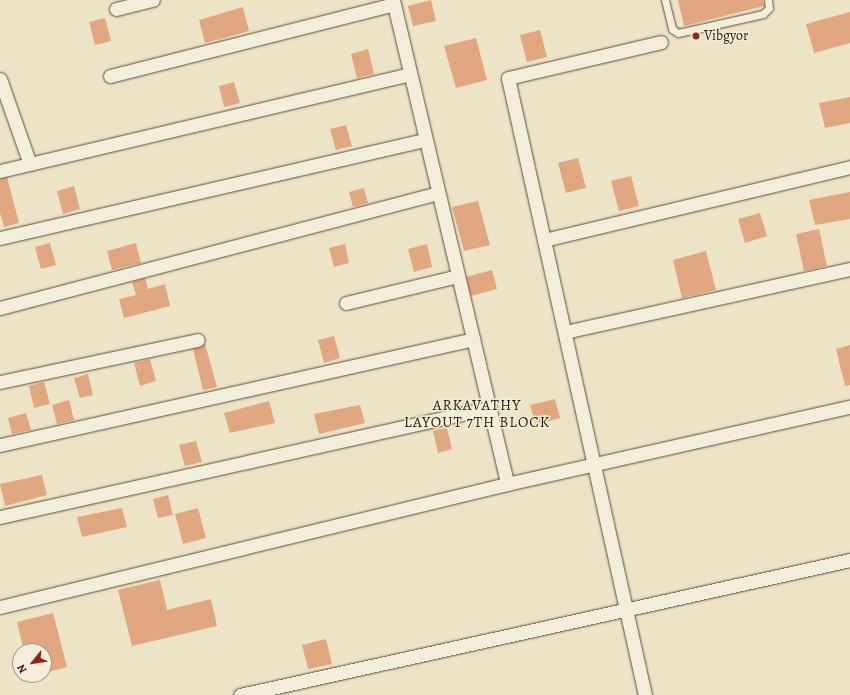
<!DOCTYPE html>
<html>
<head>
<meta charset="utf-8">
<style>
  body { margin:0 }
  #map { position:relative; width:850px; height:695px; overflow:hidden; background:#ede3c7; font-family:Alegreya,serif }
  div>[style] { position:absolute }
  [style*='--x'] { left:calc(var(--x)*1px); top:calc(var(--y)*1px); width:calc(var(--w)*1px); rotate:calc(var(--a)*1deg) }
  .building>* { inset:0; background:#e1a781 }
  .roads { filter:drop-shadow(0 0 1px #5d4c36) drop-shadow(0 0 1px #5d4c36) }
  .service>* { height:7px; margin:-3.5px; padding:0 3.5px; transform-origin:3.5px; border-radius:3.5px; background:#f3eddb }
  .minor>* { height:13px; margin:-6.5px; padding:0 6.5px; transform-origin:6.5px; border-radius:6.5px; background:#f3eddb }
  .dots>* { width:11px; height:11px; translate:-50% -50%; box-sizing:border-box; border:2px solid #f3eddb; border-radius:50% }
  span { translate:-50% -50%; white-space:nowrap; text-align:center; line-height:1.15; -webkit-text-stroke:3px #f3eddb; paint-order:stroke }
  .poi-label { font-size:14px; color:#2d1906 }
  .left { translate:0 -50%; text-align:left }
  .neighbourhood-label { font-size:15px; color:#2d1906; letter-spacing:1px }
  .north { position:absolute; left:12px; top:643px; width:40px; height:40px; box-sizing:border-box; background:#f3eddb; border:1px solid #a49886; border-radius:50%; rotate:240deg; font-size:11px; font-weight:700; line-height:16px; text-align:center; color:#2d1906 }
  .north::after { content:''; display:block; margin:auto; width:14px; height:18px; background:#8f2418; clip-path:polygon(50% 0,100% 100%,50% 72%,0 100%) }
</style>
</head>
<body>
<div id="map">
  <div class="building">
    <div style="clip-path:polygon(431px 0,436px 21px,413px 26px,408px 6px)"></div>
    <div style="clip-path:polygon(678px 0,763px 0,764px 6px,684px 26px)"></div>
    <div style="clip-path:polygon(243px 7px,249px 31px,205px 43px,199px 20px)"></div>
    <div style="clip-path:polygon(850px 12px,850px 43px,814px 53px,806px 24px)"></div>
    <div style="clip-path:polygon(105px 18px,111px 41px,95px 45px,89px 22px)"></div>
    <div style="clip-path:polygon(540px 30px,547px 57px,527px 62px,520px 35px)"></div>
    <div style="clip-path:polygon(476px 38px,487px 80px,456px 88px,444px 46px)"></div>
    <div style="clip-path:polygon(368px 49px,374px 74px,357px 78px,351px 54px)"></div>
    <div style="clip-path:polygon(234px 82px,240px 103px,224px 107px,219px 86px)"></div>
    <div style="clip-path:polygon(850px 97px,850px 123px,825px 128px,819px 103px)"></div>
    <div style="clip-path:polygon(346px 125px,352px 146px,336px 150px,330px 129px)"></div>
    <div style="clip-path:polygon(578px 158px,586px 188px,566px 193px,558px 163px)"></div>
    <div style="clip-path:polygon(631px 176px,639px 206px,619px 211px,611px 181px)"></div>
    <div style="clip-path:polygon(7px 177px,19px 223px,4px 227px,0 213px,0 179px)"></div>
    <div style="clip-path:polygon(74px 186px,80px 209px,63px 214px,57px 191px)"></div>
    <div style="clip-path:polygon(364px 188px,368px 203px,353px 207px,349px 192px)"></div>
    <div style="clip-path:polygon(850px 192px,850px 219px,815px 225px,809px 200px)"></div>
    <div style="clip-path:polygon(478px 201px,490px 245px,464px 251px,452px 207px)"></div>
    <div style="clip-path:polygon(760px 213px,767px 236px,745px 243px,738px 219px)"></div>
    <div style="clip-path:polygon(819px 229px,827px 266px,804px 271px,796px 234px)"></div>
    <div style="clip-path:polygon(50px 243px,56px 265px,41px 269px,35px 247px)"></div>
    <div style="clip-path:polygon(136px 243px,141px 263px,112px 270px,107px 251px)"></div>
    <div style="clip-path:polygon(345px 244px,349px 263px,334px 267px,329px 248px)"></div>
    <div style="clip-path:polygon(427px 244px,432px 267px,414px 272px,408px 249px)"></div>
    <div style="clip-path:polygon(706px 251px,716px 290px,682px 298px,673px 260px)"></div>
    <div style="clip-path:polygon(492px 270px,497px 289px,471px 296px,466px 277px)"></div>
    <div style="clip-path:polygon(145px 278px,148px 289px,165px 284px,170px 306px,124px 318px,119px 299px,136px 295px,132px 282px)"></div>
    <div style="clip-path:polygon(334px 336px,340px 358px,324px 363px,318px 340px)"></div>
    <div style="clip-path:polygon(205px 344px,217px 387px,203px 390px,193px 349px)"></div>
    <div style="clip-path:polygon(850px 345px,850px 385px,845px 386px,836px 349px)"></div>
    <div style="clip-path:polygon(150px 359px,156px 381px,140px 386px,134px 363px)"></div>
    <div style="clip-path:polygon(88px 374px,93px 395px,80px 398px,74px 378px)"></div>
    <div style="clip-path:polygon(44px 382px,50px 404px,34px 408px,29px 386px)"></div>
    <div style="clip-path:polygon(555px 399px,560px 418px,536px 425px,530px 405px)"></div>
    <div style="clip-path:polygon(69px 400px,74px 420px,57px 424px,52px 405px)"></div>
    <div style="clip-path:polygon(269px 401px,275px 423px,230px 433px,224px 413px)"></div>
    <div style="clip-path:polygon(360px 405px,365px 423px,319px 434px,314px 414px)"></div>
    <div style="clip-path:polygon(26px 413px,31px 430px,12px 434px,8px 418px)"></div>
    <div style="clip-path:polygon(447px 428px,452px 449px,438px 453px,433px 431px)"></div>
    <div style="clip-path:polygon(196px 441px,202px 462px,185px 466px,179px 445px)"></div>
    <div style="clip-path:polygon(42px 475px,47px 495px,5px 506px,0 484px)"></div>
    <div style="clip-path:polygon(168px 495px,173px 515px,158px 518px,153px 499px)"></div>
    <div style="clip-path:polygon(122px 508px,127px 527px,82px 537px,77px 517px)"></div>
    <div style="clip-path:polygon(198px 508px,206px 538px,183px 544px,175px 514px)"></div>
    <div style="clip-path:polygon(160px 580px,167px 610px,211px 599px,217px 626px,132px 646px,118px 590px)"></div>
    <div style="clip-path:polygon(53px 613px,67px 667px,44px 673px,44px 651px,24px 651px,17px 622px)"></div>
    <div style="clip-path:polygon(326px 639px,332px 664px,308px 669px,302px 645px)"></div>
  </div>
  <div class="roads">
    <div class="service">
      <div style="--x:665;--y:0;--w:30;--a:76"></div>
      <div style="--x:672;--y:29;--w:7;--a:34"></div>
      <div style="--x:678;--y:33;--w:87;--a:-12.6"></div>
      <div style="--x:763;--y:14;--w:8;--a:-45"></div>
      <div style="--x:769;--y:8;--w:8;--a:-97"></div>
    </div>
    <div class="minor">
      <div style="--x:393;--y:0;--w:497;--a:76.7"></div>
      <div style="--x:116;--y:9;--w:38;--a:-14"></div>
      <div style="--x:110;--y:76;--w:293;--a:-14.2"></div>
      <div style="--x:0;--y:79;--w:90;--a:70.6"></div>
      <div style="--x:0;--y:171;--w:421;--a:-13.3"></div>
      <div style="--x:0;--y:238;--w:437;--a:-13"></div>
      <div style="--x:544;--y:240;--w:315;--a:-13.4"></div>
      <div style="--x:346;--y:303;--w:115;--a:-13.6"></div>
      <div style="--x:0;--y:308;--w:453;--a:-14.7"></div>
      <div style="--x:565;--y:332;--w:292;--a:-12.5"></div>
      <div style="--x:0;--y:382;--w:202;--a:-12"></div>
      <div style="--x:0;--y:445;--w:485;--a:-12.6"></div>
      <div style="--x:0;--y:517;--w:501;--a:-12.57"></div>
      <div style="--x:0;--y:607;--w:522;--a:-13.64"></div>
      <div style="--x:507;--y:484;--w:352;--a:-12.7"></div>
      <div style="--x:240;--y:695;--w:625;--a:-12.48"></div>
      <div style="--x:645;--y:695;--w:632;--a:-102.52"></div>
      <div style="--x:508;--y:78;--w:157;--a:-13.2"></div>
    </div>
  </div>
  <div class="dots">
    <div style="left:696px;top:36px;background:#8f2418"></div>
  </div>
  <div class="poi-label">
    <span class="left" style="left:704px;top:36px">Vibgyor</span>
  </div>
  <div class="neighbourhood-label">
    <span style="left:477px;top:414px">ARKAVATHY<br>LAYOUT 7TH BLOCK</span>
  </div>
  <div class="north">N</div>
</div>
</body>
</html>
